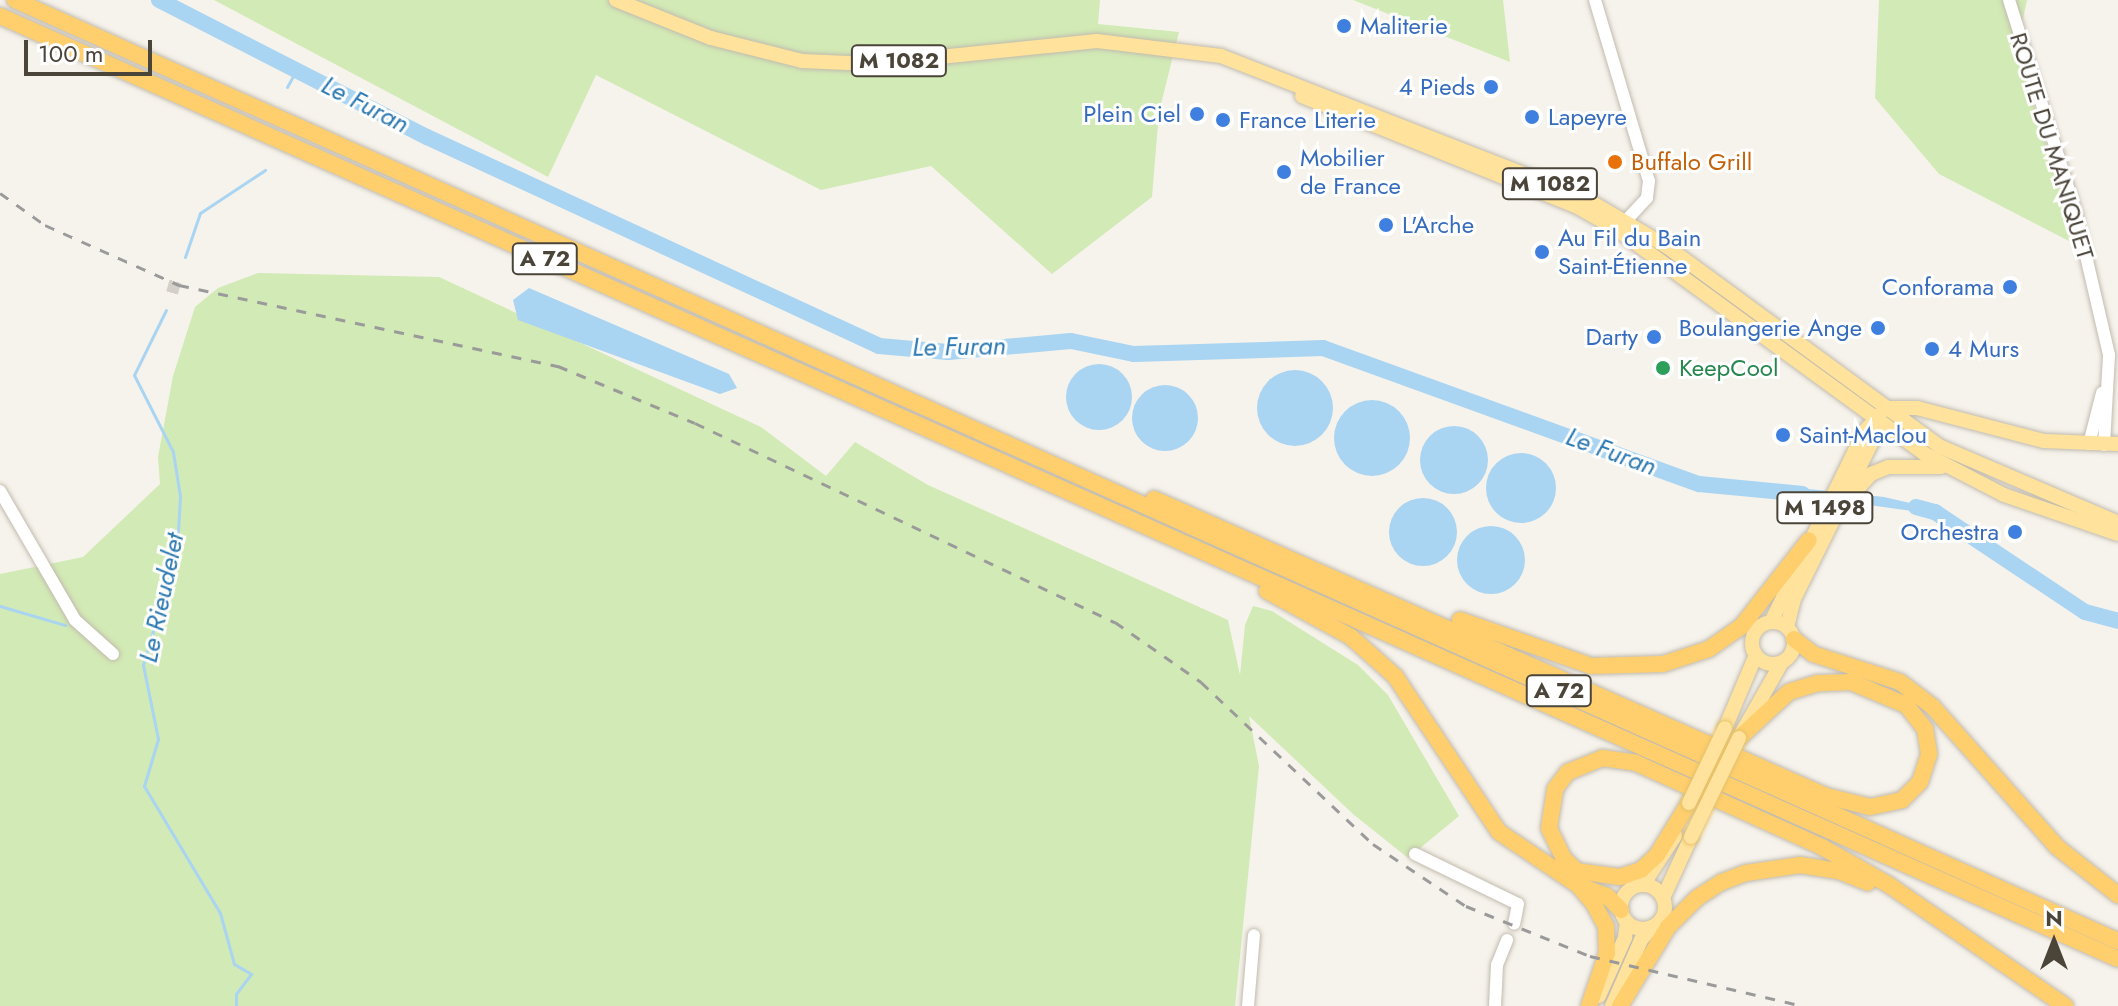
<!DOCTYPE html>
<html>
<head>
<meta charset="utf-8">
<style>
  body { margin:0 }
  #map { position:relative; width:2118px; height:1006px; overflow:hidden; background:#f6f3ec; font-family:Jost,sans-serif }
  div>[style] { position:absolute }
  [style*='--x'] { left:calc(var(--x)*1px); top:calc(var(--y)*1px); width:calc(var(--w)*1px); rotate:calc(var(--a)*1deg) }
  .green>* { inset:0; background:#d2eab5 }
  .water>* { inset:0; background:#a9d4f2 }
  .round { border-radius:50% }
  .stream>* { height:3px; margin:-1.5px; padding:0 1.5px; transform-origin:1.5px; border-radius:1.5px; background:#a9d4f2 }
  .river>* { height:16px; margin:-8px; padding:0 8px; transform-origin:8px; border-radius:8px; background:#a9d4f2 }
  .minor-tunnel>* { height:12px; margin-top:-6px; transform-origin:0; background:repeating-linear-gradient(90deg,#d4d0c8 0 12px,transparent 0 18px) }
  .roads { filter:drop-shadow(0 0 2px #c2bbae) drop-shadow(0 0 2px #c2bbae) }
  .minor>* { height:12px; margin:-6px; padding:0 6px; transform-origin:6px; border-radius:6px; background:#fff }
  .major>* { height:14px; margin:-7px; padding:0 7px; transform-origin:7px; border-radius:7px; background:#ffe39c }
  .major>.ring { margin:-7px; padding:0; box-sizing:content-box; background:none; border:14px solid #ffe39c; border-radius:50% }
  .highway>* { height:16px; margin:-8px; padding:0 8px; transform-origin:8px; border-radius:8px; background:#ffcf6e }
  .rail>* { height:3px; margin-top:-1.5px; transform-origin:0; background:repeating-linear-gradient(90deg,#9a9a9a 0 10px,transparent 0 20px) }
  .bridges { filter:drop-shadow(0 0 2px #e6c16a) drop-shadow(0 0 2px #e6c16a) }
  .major-bridge>* { height:14px; margin:-7px; padding:0 7px; transform-origin:7px; border-radius:7px; background:#ffe39c }
  .dots>* { width:22px; height:22px; translate:-50% -50%; box-sizing:border-box; border:4px solid #fff; border-radius:50% }
  span { translate:-50% -50%; white-space:nowrap; text-align:center; line-height:1.15; -webkit-text-stroke:6px #fff; paint-order:stroke }
  .shield-label span { padding:2px 6px; background:#fff; border:2px solid; border-radius:6px; -webkit-text-stroke-width:0 }
  .shield-label { font-size:22px; color:#4b4439; font-weight:700 }
  .shop-label { font-size:24px; color:#366cbe }
  .left { translate:0 -50%; text-align:left }
  .right { translate:-100% -50%; text-align:right }
  .street-label { font-size:24px; color:#4b4439 }
  .food-label { font-size:24px; color:#c56008 }
  .leisure-label { font-size:24px; color:#27864d }
  .water-label { font-size:26px; color:#2e7ab2; font-style:italic }
  .north { position:absolute; left:2014px; top:902px; width:80px; height:80px; -webkit-text-stroke:6px #fff; paint-order:stroke; rotate:0deg; font-size:22px; font-weight:700; line-height:32px; text-align:center; color:#4b4439 }
  .north::after { content:''; display:block; margin:auto; width:28px; height:36px; background:#4b4439; clip-path:polygon(50% 0,100% 100%,50% 72%,0 100%) }
  .scale { position:absolute; left:24px; top:40px; width:128px; height:36px; box-sizing:border-box; border:4px solid #4b4439; border-top:0; padding-left:10px; font-size:24px; line-height:28px; white-space:nowrap; color:#4b4439; -webkit-text-stroke:6px #fff; paint-order:stroke }
</style>
</head>
<body>
<div id="map">
  <div class="green">
    <div style="clip-path:polygon(214px 0,1100px 0,1098px 24px,1179px 32px,1159px 112px,1152px 197px,1052px 274px,931px 166px,821px 190px,596px 75px,548px 177px)"></div>
    <div style="clip-path:polygon(1353px 0,1503px 0,1510px 62px)"></div>
    <div style="clip-path:polygon(1879px 0,2027px 0,2016px 51px,2075px 232px,2071px 242px,1939px 174px,1875px 98px)"></div>
    <div style="clip-path:polygon(258px 273px,439px 277px,761px 427px,826px 476px,855px 442px,928px 485px,1228px 620px,1240px 675px,1245px 625px,1253px 606px,1272px 611px,1358px 665px,1388px 695px,1459px 816px,1408px 858px,1353px 814px,1249px 716px,1259px 766px,1235px 1006px,0 1006px,0 574px,83px 557px,160px 484px,158px 457px,173px 376px,195px 307px,218px 288px)"></div>
  </div>
  <div class="water">
    <div style="clip-path:polygon(529px 288px,729px 374px,737px 388px,720px 394px,518px 320px,513px 300px)"></div>
    <div class="round" style="left:1066px;top:364px;width:66px;height:66px"></div>
    <div class="round" style="left:1257px;top:370px;width:76px;height:76px"></div>
    <div class="round" style="left:1132px;top:385px;width:66px;height:66px"></div>
    <div class="round" style="left:1334px;top:400px;width:76px;height:76px"></div>
    <div class="round" style="left:1420px;top:426px;width:68px;height:68px"></div>
    <div class="round" style="left:1486px;top:453px;width:70px;height:70px"></div>
    <div style="clip-path:polygon(1780px 486px,1884px 497px,1936px 509px,1934px 514px,1782px 493px)"></div>
    <div class="round" style="left:1389px;top:498px;width:68px;height:68px"></div>
    <div class="round" style="left:1457px;top:526px;width:68px;height:68px"></div>
  </div>
  <div class="stream">
    <div style="--x:287;--y:87;--w:23;--a:-61"></div>
    <div style="--x:185;--y:257;--w:46;--a:-71.2"></div>
    <div style="--x:200;--y:213;--w:78;--a:-33.5"></div>
    <div style="--x:166;--y:310;--w:72;--a:116.2"></div>
    <div style="--x:134;--y:375;--w:86;--a:63.1"></div>
    <div style="--x:173;--y:452;--w:45;--a:81"></div>
    <div style="--x:180;--y:496;--w:54;--a:93.2"></div>
    <div style="--x:177;--y:550;--w:120;--a:106.5"></div>
    <div style="--x:143;--y:665;--w:76;--a:78.5"></div>
    <div style="--x:158;--y:739;--w:49;--a:106.6"></div>
    <div style="--x:144;--y:786;--w:148;--a:59.1"></div>
    <div style="--x:220;--y:913;--w:53;--a:74.6"></div>
    <div style="--x:234;--y:964;--w:20;--a:30"></div>
    <div style="--x:251;--y:974;--w:25;--a:127"></div>
    <div style="--x:236;--y:994;--w:12;--a:90"></div>
    <div style="--x:0;--y:606;--w:68;--a:16.3"></div>
  </div>
  <div class="river">
    <div style="--x:159;--y:0;--w:301;--a:27.1"></div>
    <div style="--x:427;--y:137;--w:498;--a:24.8"></div>
    <div style="--x:879;--y:346;--w:69;--a:5"></div>
    <div style="--x:948;--y:352;--w:123;--a:-5.1"></div>
    <div style="--x:1071;--y:341;--w:64;--a:11.7"></div>
    <div style="--x:1134;--y:354;--w:189;--a:-1.8"></div>
    <div style="--x:1323;--y:348;--w:400;--a:19.9"></div>
    <div style="--x:1699;--y:484;--w:104;--a:5.5"></div>
    <div style="--x:1916;--y:507;--w:20;--a:15"></div>
    <div style="--x:1935;--y:512;--w:180;--a:33.7"></div>
    <div style="--x:2085;--y:612;--w:34;--a:15"></div>
  </div>
  <div class="minor-tunnel">
    <div style="--x:172;--y:293;--w:15;--a:-74"></div>
  </div>
  <div class="roads">
    <div class="minor">
      <div style="--x:1595;--y:0;--w:189;--a:73.4"></div>
      <div style="--x:1649;--y:181;--w:17;--a:97"></div>
      <div style="--x:1647;--y:198;--w:38;--a:133"></div>
      <div style="--x:2009;--y:0;--w:223;--a:72.5"></div>
      <div style="--x:2076;--y:213;--w:146;--a:76.9"></div>
      <div style="--x:2109;--y:355;--w:90;--a:93.2"></div>
      <div style="--x:2089;--y:444;--w:53;--a:-75.7"></div>
      <div style="--x:0;--y:491;--w:149;--a:59.8"></div>
      <div style="--x:75;--y:620;--w:51;--a:41.8"></div>
      <div style="--x:1415;--y:854;--w:114;--a:25.9"></div>
      <div style="--x:1518;--y:904;--w:20;--a:101"></div>
      <div style="--x:1248;--y:1006;--w:71;--a:-85.2"></div>
      <div style="--x:1495;--y:1006;--w:41;--a:-87.2"></div>
      <div style="--x:1497;--y:965;--w:27;--a:-68"></div>
    </div>
    <div class="major">
      <div style="--x:616;--y:0;--w:102;--a:21.8"></div>
      <div style="--x:711;--y:38;--w:94;--a:14.2"></div>
      <div style="--x:802;--y:61;--w:69;--a:2.5"></div>
      <div style="--x:871;--y:64;--w:227;--a:-5.8"></div>
      <div style="--x:1097;--y:41;--w:125;--a:6.9"></div>
      <div style="--x:1221;--y:56;--w:386;--a:21.3"></div>
      <div style="--x:1581;--y:196;--w:99;--a:30.5"></div>
      <div style="--x:1666;--y:246;--w:341;--a:36.2"></div>
      <div style="--x:1941;--y:447;--w:193;--a:23.2"></div>
      <div style="--x:1302;--y:96;--w:295;--a:21.9"></div>
      <div style="--x:1576;--y:206;--w:45;--a:29.4"></div>
      <div style="--x:1615;--y:228;--w:381;--a:36.1"></div>
      <div style="--x:1923;--y:453;--w:91;--a:27.4"></div>
      <div style="--x:2004;--y:495;--w:120;--a:18.9"></div>
      <div style="--x:1885;--y:408;--w:32;--a:0"></div>
      <div style="--x:1917;--y:408;--w:131;--a:14.6"></div>
      <div style="--x:2044;--y:441;--w:74;--a:2.3"></div>
      <div style="--x:1853;--y:494;--w:27;--a:-48"></div>
      <div style="--x:1871;--y:474;--w:18;--a:-22"></div>
      <div style="--x:1888;--y:467;--w:53;--a:0"></div>
      <div style="--x:1771;--y:622;--w:212;--a:-63.9"></div>
      <div style="--x:1864;--y:432;--w:24;--a:-48"></div>
      <div class="ring" style="left:1752px;top:622px;width:28px;height:28px"></div>
      <div style="--x:1787;--y:627;--w:29;--a:-76"></div>
      <div style="--x:1794;--y:599;--w:184;--a:-63.6"></div>
      <div style="--x:1876;--y:434;--w:18;--a:-84"></div>
      <div style="--x:1725;--y:728;--w:79;--a:-67"></div>
      <div style="--x:1741;--y:734;--w:83;--a:-60.3"></div>
      <div style="--x:1643;--y:885;--w:59;--a:-56.9"></div>
      <div class="ring" style="left:1621px;top:885px;width:30px;height:30px"></div>
      <div style="--x:1663;--y:898;--w:67;--a:-65.3"></div>
      <div style="--x:1599;--y:996;--w:64;--a:-65.9"></div>
      <div style="--x:1625;--y:938;--w:16;--a:-83"></div>
      <div style="--x:1612;--y:1006;--w:72;--a:-66.3"></div>
      <div style="--x:1641;--y:940;--w:18;--a:-49"></div>
    </div>
    <div class="highway">
      <div style="--x:15;--y:0;--w:2304;--a:24.11"></div>
      <div style="--x:0;--y:16;--w:2318;--a:24"></div>
      <div style="--x:1154;--y:499;--w:735;--a:23.84"></div>
      <div style="--x:1826;--y:796;--w:45;--a:14"></div>
      <div style="--x:1870;--y:807;--w:33;--a:-12"></div>
      <div style="--x:1902;--y:800;--w:25;--a:-45"></div>
      <div style="--x:1920;--y:782;--w:29;--a:-72"></div>
      <div style="--x:1929;--y:754;--w:25;--a:-99"></div>
      <div style="--x:1925;--y:729;--w:31;--a:-128"></div>
      <div style="--x:1906;--y:705;--w:60;--a:-157.3"></div>
      <div style="--x:1851;--y:682;--w:33;--a:178"></div>
      <div style="--x:1818;--y:683;--w:30;--a:163"></div>
      <div style="--x:1789;--y:692;--w:68;--a:137.4"></div>
      <div style="--x:1267;--y:591;--w:96;--a:28.7"></div>
      <div style="--x:1351;--y:637;--w:59;--a:41.6"></div>
      <div style="--x:1395;--y:676;--w:187;--a:56.3"></div>
      <div style="--x:1499;--y:832;--w:95;--a:33.9"></div>
      <div style="--x:1578;--y:885;--w:25;--a:50"></div>
      <div style="--x:1594;--y:904;--w:26;--a:62"></div>
      <div style="--x:1606;--y:927;--w:26;--a:88"></div>
      <div style="--x:1607;--y:953;--w:56;--a:108.8"></div>
      <div style="--x:1460;--y:620;--w:139;--a:19.3"></div>
      <div style="--x:1591;--y:666;--w:72;--a:-1.6"></div>
      <div style="--x:1663;--y:664;--w:48;--a:-18.1"></div>
      <div style="--x:1709;--y:649;--w:39;--a:-35"></div>
      <div style="--x:1741;--y:627;--w:110;--a:-52"></div>
      <div style="--x:1794;--y:639;--w:24;--a:38"></div>
      <div style="--x:1813;--y:654;--w:91;--a:17.8"></div>
      <div style="--x:1900;--y:682;--w:40;--a:37"></div>
      <div style="--x:1932;--y:706;--w:188;--a:48.4"></div>
      <div style="--x:2057;--y:847;--w:78;--a:38.2"></div>
      <div style="--x:1689;--y:803;--w:61;--a:121.6"></div>
      <div style="--x:1657;--y:855;--w:22;--a:137"></div>
      <div style="--x:1641;--y:870;--w:22;--a:162"></div>
      <div style="--x:1620;--y:877;--w:43;--a:-172.1"></div>
      <div style="--x:1577;--y:871;--w:18;--a:-137"></div>
      <div style="--x:1564;--y:859;--w:34;--a:-116"></div>
      <div style="--x:1549;--y:828;--w:39;--a:-81"></div>
      <div style="--x:1555;--y:789;--w:21;--a:-53"></div>
      <div style="--x:1568;--y:772;--w:37;--a:-22"></div>
      <div style="--x:1602;--y:758;--w:34;--a:8"></div>
      <div style="--x:1636;--y:763;--w:204;--a:24.3"></div>
      <div style="--x:1822;--y:847;--w:77;--a:29.6"></div>
      <div style="--x:1889;--y:885;--w:214;--a:34.5"></div>
      <div style="--x:1583;--y:887;--w:26;--a:21"></div>
      <div style="--x:1607;--y:896;--w:20;--a:45"></div>
      <div style="--x:1620;--y:1006;--w:92;--a:-58.7"></div>
      <div style="--x:1668;--y:927;--w:41;--a:-45"></div>
      <div style="--x:1697;--y:898;--w:30;--a:-33"></div>
      <div style="--x:1722;--y:882;--w:26;--a:-21"></div>
      <div style="--x:1746;--y:873;--w:55;--a:-8.4"></div>
      <div style="--x:1800;--y:865;--w:39;--a:9"></div>
      <div style="--x:1839;--y:871;--w:31;--a:22"></div>
    </div>
  </div>
  <div class="rail">
    <div style="--x:0;--y:193;--w:55;--a:35.4"></div>
    <div style="--x:45;--y:225;--w:147;--a:24.1"></div>
    <div style="--x:179;--y:285;--w:388;--a:12.1"></div>
    <div style="--x:558;--y:366;--w:148;--a:22.6"></div>
    <div style="--x:695;--y:423;--w:465;--a:25.4"></div>
    <div style="--x:1115;--y:622;--w:105;--a:34.9"></div>
    <div style="--x:1201;--y:682;--w:236;--a:43.3"></div>
    <div style="--x:1373;--y:844;--w:112;--a:33.7"></div>
    <div style="--x:1466;--y:906;--w:134;--a:22"></div>
    <div style="--x:1590;--y:956;--w:220;--a:13.2"></div>
  </div>
  <div class="bridges">
    <div class="major-bridge">
      <div style="--x:1689;--y:803;--w:83;--a:-64.4"></div>
      <div style="--x:1691;--y:837;--w:110;--a:-64.1"></div>
    </div>
  </div>
  <div class="dots">
    <div style="left:1344px;top:26px;background:#3f7fe0"></div>
    <div style="left:1491px;top:87px;background:#3f7fe0"></div>
    <div style="left:1197px;top:114px;background:#3f7fe0"></div>
    <div style="left:1532px;top:117px;background:#3f7fe0"></div>
    <div style="left:1223px;top:120px;background:#3f7fe0"></div>
    <div style="left:1615px;top:162px;background:#e8710a"></div>
    <div style="left:1284px;top:172px;background:#3f7fe0"></div>
    <div style="left:1386px;top:225px;background:#3f7fe0"></div>
    <div style="left:1542px;top:252px;background:#3f7fe0"></div>
    <div style="left:2010px;top:287px;background:#3f7fe0"></div>
    <div style="left:1878px;top:328px;background:#3f7fe0"></div>
    <div style="left:1654px;top:337px;background:#3f7fe0"></div>
    <div style="left:1932px;top:349px;background:#3f7fe0"></div>
    <div style="left:1663px;top:368px;background:#2e9e5b"></div>
    <div style="left:1783px;top:435px;background:#3f7fe0"></div>
    <div style="left:2015px;top:532px;background:#3f7fe0"></div>
  </div>
  <div class="shield-label">
    <span style="left:899px;top:61px">M 1082</span>
    <span style="left:1550px;top:184px">M 1082</span>
    <span style="left:545px;top:259px">A 72</span>
    <span style="left:1825px;top:508px">M 1498</span>
    <span style="left:1559px;top:691px">A 72</span>
  </div>
  <div class="shop-label">
    <span class="left" style="left:1360px;top:26px">Maliterie</span>
    <span class="right" style="left:1475px;top:87px">4 Pieds</span>
    <span class="right" style="left:1181px;top:114px">Plein Ciel</span>
    <span class="left" style="left:1548px;top:117px">Lapeyre</span>
    <span class="left" style="left:1239px;top:120px">France Literie</span>
    <span class="left" style="left:1300px;top:172px">Mobilier<br>de France</span>
    <span class="left" style="left:1402px;top:225px">L'Arche</span>
    <span class="left" style="left:1558px;top:252px">Au Fil du Bain<br>Saint-Étienne</span>
    <span class="right" style="left:1994px;top:287px">Conforama</span>
    <span class="right" style="left:1862px;top:328px">Boulangerie Ange</span>
    <span class="right" style="left:1638px;top:337px">Darty</span>
    <span class="left" style="left:1948px;top:349px">4 Murs</span>
    <span class="left" style="left:1799px;top:435px">Saint-Maclou</span>
    <span class="right" style="left:1999px;top:532px">Orchestra</span>
  </div>
  <div class="street-label">
    <span style="left:2052px;top:146px;rotate:73deg">ROUTE DU MANIQUET</span>
  </div>
  <div class="food-label">
    <span class="left" style="left:1631px;top:162px">Buffalo Grill</span>
  </div>
  <div class="leisure-label">
    <span class="left" style="left:1679px;top:368px">KeepCool</span>
  </div>
  <div class="water-label">
    <span style="left:365px;top:105px;rotate:27deg">Le Furan</span>
    <span style="left:959px;top:347px;rotate:-1deg">Le Furan</span>
    <span style="left:1611px;top:452px;rotate:20deg">Le Furan</span>
    <span style="left:162px;top:598px;rotate:-78deg">Le Rieudelet</span>
  </div>
  <div class="north">N</div>
  <div class="scale">100 m</div>
</div>
</body>
</html>
